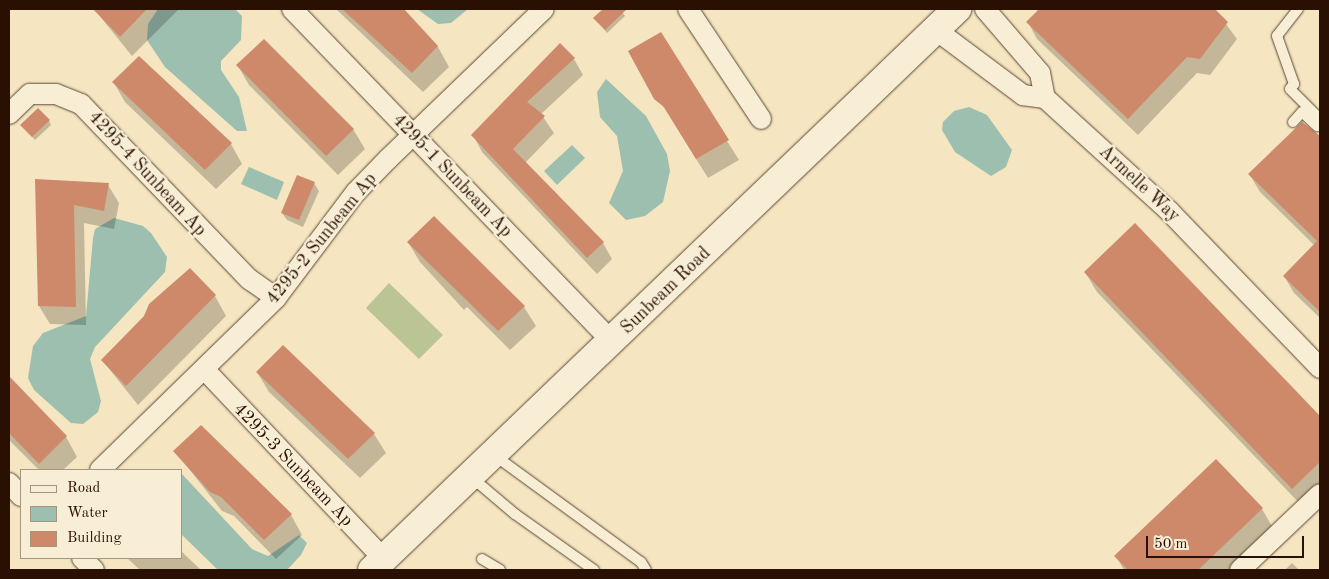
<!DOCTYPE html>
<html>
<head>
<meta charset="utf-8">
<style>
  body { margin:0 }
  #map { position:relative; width:1329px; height:579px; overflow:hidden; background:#f5e5c0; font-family:"Old Standard TT",serif }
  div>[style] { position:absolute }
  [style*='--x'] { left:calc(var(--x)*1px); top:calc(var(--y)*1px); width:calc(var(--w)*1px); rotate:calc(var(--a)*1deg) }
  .green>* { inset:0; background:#bac593 }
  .water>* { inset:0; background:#9dbfaf }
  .shadow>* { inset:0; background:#0003 }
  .building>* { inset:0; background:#ce896b }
  .roads { filter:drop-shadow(0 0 1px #5c4532) drop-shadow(0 0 1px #5c4532) }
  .lane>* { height:10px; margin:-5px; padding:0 5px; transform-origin:5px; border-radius:5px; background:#f8eed6 }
  .street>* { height:20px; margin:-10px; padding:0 10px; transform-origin:10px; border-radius:10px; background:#f8eed6 }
  .secondary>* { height:28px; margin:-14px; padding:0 14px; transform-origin:14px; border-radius:14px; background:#f8eed6 }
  span { translate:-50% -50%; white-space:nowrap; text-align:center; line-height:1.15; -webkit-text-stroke:4.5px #f8eed6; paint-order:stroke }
  .street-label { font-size:18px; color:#291002 }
  .frame { position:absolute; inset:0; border:10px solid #291002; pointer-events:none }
  .legend { position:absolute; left:20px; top:469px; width:162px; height:90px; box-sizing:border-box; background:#f8eed6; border:1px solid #a59581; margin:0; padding:6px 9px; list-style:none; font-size:15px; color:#291002 }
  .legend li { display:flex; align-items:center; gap:10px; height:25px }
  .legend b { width:25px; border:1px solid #a59581 }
  .scale { position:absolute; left:1146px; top:536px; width:158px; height:22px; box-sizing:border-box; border:2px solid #291002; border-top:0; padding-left:6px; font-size:15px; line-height:18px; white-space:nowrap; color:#291002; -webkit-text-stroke:4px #f8eed6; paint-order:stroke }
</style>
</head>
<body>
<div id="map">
  <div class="green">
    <div style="clip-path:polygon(389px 283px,443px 335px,419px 359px,366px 308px)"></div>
  </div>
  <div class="water">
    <div style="clip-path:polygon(158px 9px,235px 9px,242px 16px,241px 40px,221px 61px,221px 70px,239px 97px,247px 131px,237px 131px,165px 67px,147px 40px,148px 24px)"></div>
    <div style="clip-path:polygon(417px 9px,468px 9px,451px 23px,438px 24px)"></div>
    <div style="clip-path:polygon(606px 79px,646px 116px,667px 154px,670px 171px,663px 202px,645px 216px,626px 220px,609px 203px,623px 171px,617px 136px,600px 117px,597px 92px)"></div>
    <div style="clip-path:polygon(969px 107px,987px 115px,1012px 150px,1006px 167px,991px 176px,955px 152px,942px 130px,943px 122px,954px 111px)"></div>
    <div style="clip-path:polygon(572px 145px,585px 158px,557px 185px,544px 171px)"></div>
    <div style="clip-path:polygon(249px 167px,284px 182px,277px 200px,241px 184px)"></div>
    <div style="clip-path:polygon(114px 218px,143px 226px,151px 233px,167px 257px,165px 272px,95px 347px,90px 359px,101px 401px,98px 412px,83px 424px,71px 423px,34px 390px,28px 378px,33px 346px,43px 333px,86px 316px,93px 238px,95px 229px)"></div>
    <div style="clip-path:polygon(181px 473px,252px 549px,268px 556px,299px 535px,307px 543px,301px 555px,287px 570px,218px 570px,181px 534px)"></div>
  </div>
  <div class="shadow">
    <div style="clip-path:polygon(94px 9px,179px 9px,132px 56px)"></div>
    <div style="clip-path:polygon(336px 9px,397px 9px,438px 47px,449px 67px,423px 92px)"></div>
    <div style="clip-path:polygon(605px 9px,620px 9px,625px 16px,607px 33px,595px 18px)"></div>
    <div style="clip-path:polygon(1040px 9px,1215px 9px,1237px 39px,1210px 75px,1197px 73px,1138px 135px,1037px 39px,1028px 22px)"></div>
    <div style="clip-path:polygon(574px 59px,583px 75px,541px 114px,554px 133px,525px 163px,603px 243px,612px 259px,597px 274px,482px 152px,473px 135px)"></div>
    <div style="clip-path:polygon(238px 66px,353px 129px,365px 149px,338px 175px,249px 85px)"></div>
    <div style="clip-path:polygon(641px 71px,727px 141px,739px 160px,708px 178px)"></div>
    <div style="clip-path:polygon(114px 83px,231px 144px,242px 164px,216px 189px,125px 102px)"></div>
    <div style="clip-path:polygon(49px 121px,51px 125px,35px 140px,22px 125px)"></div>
    <div style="clip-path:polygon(1302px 124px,1320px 141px,1320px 318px,1294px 293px,1284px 276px,1314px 245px,1260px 192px,1250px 175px)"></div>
    <div style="clip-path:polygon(37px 180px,108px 185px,119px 203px,114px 229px,84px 223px,86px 325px,50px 324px,39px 306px)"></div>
    <div style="clip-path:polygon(314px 183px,319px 191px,303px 227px,287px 220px,282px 213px)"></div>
    <div style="clip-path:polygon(1134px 225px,1320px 418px,1320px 492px,1304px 508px,1097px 292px,1085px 272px)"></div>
    <div style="clip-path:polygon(408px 242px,524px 307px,536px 326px,510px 350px,467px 307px,464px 310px,420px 262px)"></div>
    <div style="clip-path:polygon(215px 296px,226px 316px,138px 405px,102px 360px)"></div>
    <div style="clip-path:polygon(257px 372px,374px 434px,386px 453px,360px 478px,269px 392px)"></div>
    <div style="clip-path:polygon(9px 379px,66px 437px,77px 457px,63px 470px,39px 470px,9px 440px)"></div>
    <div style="clip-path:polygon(201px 427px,291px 515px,302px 535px,276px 559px,234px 516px,222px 511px,175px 451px)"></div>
    <div style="clip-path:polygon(1262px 509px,1273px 528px,1230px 570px,1124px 570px,1116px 556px)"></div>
    <div style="clip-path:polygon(181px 551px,201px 570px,140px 570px,127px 558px,181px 558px)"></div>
    <div style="clip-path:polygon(1292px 563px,1299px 570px,1285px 570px)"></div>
  </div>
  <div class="building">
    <div style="clip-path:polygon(93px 9px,147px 9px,120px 37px)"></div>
    <div style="clip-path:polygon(342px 9px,404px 9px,438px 46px,412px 73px)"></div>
    <div style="clip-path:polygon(603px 9px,627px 9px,605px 30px,593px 18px)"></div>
    <div style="clip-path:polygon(1039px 9px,1215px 9px,1228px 22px,1200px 59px,1187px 57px,1128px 119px,1026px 22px)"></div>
    <div style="clip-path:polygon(661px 32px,729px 140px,696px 159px,664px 107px,654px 99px,628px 51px)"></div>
    <div style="clip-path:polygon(264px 39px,354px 129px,326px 156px,236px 65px)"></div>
    <div style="clip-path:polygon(560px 43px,575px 58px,527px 102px,545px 116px,513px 149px,604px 242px,587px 258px,471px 135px)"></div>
    <div style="clip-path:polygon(139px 56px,232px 143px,205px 170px,112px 82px)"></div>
    <div style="clip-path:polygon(38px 108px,50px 120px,32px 137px,20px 125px)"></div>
    <div style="clip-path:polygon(1302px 122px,1320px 136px,1320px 312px,1283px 276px,1317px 241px,1248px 174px)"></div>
    <div style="clip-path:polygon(297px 175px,315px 182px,299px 220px,281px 213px)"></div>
    <div style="clip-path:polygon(35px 179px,109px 183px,104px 211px,74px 205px,76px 307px,38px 306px)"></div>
    <div style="clip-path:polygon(434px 216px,525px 306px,498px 331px,407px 242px)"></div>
    <div style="clip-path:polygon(1135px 223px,1320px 416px,1320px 462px,1292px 489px,1084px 272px)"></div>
    <div style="clip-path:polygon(190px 268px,216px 295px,126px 386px,101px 360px,144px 316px,149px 304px)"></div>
    <div style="clip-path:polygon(283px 345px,375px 433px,348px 459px,256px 372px)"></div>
    <div style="clip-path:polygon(9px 376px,67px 436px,39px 464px,9px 433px)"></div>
    <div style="clip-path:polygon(201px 425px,292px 514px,264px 540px,221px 497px,210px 492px,173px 451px)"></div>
    <div style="clip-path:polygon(1216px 459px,1263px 508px,1198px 570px,1128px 570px,1114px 556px)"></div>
  </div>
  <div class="roads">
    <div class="lane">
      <div style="--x:1298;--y:9;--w:34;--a:128"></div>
      <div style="--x:1277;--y:36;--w:51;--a:70.5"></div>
      <div style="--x:1294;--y:84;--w:6;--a:129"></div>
      <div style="--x:1290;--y:89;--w:42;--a:45"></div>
      <div style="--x:1293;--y:122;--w:13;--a:-48"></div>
      <div style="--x:1302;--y:112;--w:21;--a:43"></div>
      <div style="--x:494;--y:455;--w:182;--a:36.1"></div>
      <div style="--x:641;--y:562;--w:9;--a:58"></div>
      <div style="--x:470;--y:476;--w:59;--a:40.2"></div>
      <div style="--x:515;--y:514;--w:97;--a:35.3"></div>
      <div style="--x:482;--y:559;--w:21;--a:31"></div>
    </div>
    <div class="street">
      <div style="--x:292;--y:9;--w:463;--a:46.1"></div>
      <div style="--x:688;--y:9;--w:132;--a:56.4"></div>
      <div style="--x:985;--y:9;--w:84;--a:49.3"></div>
      <div style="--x:1040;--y:73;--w:25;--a:79"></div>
      <div style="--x:936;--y:30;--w:109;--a:36.8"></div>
      <div style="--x:1023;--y:95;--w:22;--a:8"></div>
      <div style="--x:1045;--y:98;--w:168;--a:42.3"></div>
      <div style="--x:1169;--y:211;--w:218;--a:46.1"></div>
      <div style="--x:9;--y:114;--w:29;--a:-44"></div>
      <div style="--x:30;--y:94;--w:26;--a:0"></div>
      <div style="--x:56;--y:94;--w:27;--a:22"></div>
      <div style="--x:81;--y:104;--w:243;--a:46.2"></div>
      <div style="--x:249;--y:279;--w:33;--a:35"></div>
      <div style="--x:205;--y:370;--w:260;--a:46.6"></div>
      <div style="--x:100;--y:470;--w:246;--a:-44.3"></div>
      <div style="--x:276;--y:298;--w:133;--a:-53"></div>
      <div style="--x:356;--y:192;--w:46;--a:-45.9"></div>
      <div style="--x:388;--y:159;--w:216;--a:-43.9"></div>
      <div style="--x:9;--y:483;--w:18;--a:47"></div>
      <div style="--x:82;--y:558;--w:17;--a:45"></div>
      <div style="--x:1240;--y:570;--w:110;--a:-43.5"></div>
    </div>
    <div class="secondary">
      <div style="--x:372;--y:570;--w:811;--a:-43.8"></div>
    </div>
  </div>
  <div class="street-label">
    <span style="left:147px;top:174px;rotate:47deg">4295-4 Sunbeam Ap</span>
    <span style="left:452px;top:176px;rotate:46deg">4295-1 Sunbeam Ap</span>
    <span style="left:1139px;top:184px;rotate:43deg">Armelle Way</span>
    <span style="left:322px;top:239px;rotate:-51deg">4295-2 Sunbeam Ap</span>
    <span style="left:666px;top:291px;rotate:-44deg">Sunbeam Road</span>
    <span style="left:293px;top:465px;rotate:46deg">4295-3 Sunbeam Ap</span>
  </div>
  <div class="frame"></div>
  <ul class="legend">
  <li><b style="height:6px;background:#f8eed6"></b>Road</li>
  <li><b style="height:14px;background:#9dbfaf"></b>Water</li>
  <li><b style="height:14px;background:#ce896b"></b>Building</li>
  </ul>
  <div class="scale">50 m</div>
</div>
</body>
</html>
